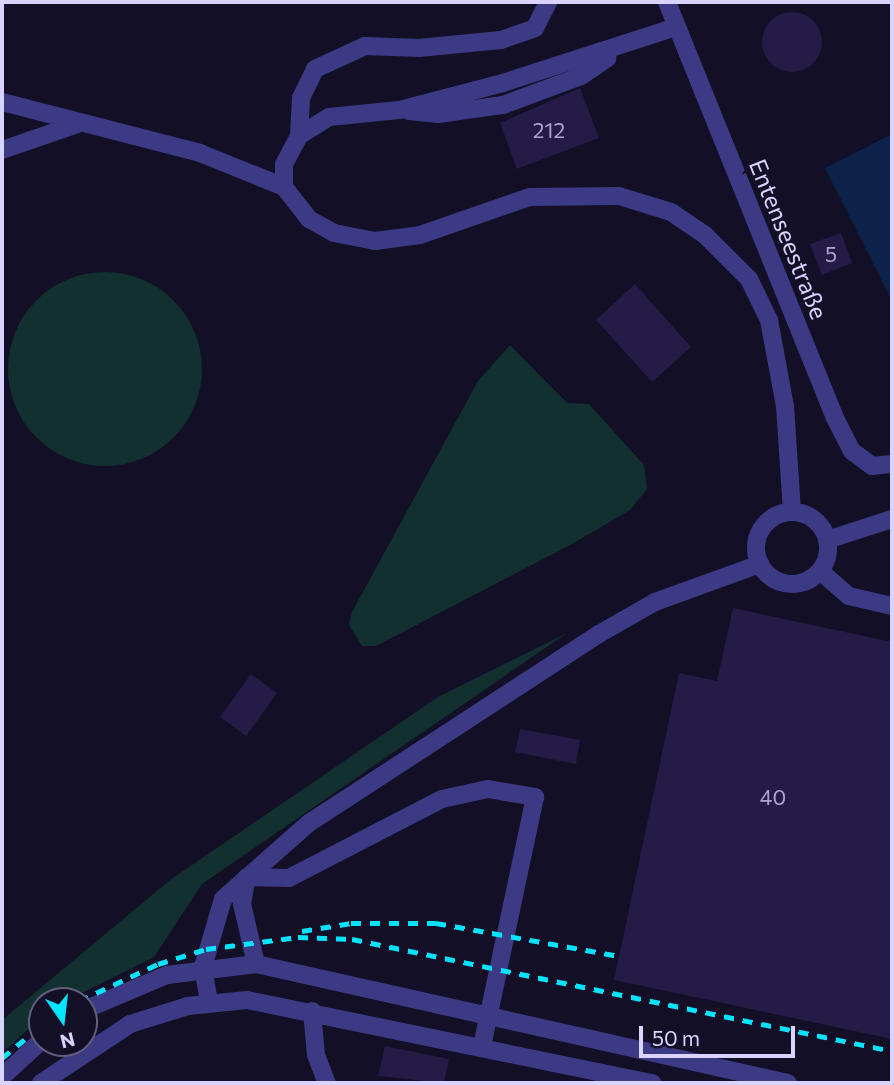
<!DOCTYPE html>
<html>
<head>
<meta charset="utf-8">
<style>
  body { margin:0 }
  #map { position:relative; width:894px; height:1085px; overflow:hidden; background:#130f26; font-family:Commissioner,sans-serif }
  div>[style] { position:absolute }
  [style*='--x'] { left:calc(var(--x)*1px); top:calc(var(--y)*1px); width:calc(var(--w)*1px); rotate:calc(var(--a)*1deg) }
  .green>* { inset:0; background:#12302f }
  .round { border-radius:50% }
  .water>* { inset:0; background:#0c2248 }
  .building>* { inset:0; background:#241b47 }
  .minor>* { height:18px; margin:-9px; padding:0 9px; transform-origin:9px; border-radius:9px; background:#3d3a85 }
  .minor>.ring { margin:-9px; padding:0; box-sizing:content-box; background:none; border:18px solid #3d3a85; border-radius:50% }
  .rail>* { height:5px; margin-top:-2.5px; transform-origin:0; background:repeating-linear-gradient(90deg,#00e5ff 0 10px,transparent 0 19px) }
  span { translate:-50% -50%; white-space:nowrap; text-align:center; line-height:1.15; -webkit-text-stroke:7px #130f26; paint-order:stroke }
  .number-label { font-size:21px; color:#aca6d1 }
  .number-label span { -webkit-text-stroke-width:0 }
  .street-label { font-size:24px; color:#d9d4ff }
  .frame { position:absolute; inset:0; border:4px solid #d9d4ff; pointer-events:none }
  .north { position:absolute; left:28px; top:987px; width:70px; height:70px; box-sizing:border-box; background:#130f26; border:2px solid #625e7d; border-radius:50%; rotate:166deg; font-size:19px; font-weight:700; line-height:28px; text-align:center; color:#d9d4ff }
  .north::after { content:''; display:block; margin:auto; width:24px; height:32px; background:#00e5ff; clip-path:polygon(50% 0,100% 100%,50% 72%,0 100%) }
  .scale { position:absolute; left:639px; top:1026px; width:156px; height:32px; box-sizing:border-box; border:4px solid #d9d4ff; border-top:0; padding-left:9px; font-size:21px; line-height:24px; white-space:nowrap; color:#d9d4ff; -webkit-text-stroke:5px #130f26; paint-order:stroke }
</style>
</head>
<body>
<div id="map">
  <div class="green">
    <div class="round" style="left:8px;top:272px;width:194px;height:194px"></div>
    <div style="clip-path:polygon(510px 345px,567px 403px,589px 404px,644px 465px,647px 489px,630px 510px,572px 544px,376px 646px,362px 646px,349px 625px,352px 612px,478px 381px)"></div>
    <div style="clip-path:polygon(567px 633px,202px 884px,154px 957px,66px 1001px,42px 1001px,42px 1017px,2px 1053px,2px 1020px,170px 880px,438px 697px)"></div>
  </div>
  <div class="water">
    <div style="clip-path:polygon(892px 134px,892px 301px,825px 168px)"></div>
  </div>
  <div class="building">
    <div class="round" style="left:762px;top:12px;width:60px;height:60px"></div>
    <div style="clip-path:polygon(580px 88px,599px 138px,517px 169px,500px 123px)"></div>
    <div style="clip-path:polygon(841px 233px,852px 263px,822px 275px,810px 244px)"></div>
    <div style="clip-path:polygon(635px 284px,691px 347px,652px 382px,596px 320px)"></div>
    <div style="clip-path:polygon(733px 608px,892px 642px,892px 1039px,614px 980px,679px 673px,717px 681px)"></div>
    <div style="clip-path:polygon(251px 674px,277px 693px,246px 736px,220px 717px)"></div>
    <div style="clip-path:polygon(520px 729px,580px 740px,576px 764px,515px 752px)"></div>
    <div style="clip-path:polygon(385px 1046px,449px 1059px,444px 1083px,378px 1076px)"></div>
  </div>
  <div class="minor">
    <div style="--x:667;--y:2;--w:446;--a:68"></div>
    <div style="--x:834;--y:416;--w:39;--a:63"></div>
    <div style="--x:852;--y:451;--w:25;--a:37"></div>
    <div style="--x:872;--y:466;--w:20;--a:-6"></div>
    <div style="--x:676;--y:27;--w:182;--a:162.1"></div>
    <div style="--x:503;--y:83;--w:107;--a:165.4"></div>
    <div style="--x:399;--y:110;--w:70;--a:174.3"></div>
    <div style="--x:329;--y:117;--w:36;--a:148"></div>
    <div style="--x:299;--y:136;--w:32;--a:118"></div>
    <div style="--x:284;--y:164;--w:23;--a:90"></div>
    <div style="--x:284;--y:187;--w:41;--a:52"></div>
    <div style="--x:309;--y:219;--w:29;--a:29"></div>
    <div style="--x:334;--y:233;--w:42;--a:11"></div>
    <div style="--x:375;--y:241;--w:45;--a:-7.6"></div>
    <div style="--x:420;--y:235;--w:116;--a:-19.1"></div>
    <div style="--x:530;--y:197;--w:89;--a:-0.6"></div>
    <div style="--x:619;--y:196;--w:54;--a:17.1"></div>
    <div style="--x:671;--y:212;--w:41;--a:34.1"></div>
    <div style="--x:705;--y:235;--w:62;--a:45"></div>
    <div style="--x:749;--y:279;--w:46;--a:64"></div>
    <div style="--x:769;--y:320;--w:87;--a:79.5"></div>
    <div style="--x:785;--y:406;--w:106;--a:86.2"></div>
    <div style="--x:2;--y:102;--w:204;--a:14.4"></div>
    <div style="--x:200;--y:153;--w:91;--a:22"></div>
    <div style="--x:409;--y:111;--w:29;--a:6"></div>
    <div style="--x:438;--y:114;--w:66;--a:-7.9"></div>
    <div style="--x:503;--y:105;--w:83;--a:-20.4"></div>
    <div style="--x:581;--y:76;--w:32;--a:-34"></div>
    <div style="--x:299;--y:136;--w:38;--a:-87"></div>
    <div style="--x:301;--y:98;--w:32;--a:-64"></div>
    <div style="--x:315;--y:69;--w:55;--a:-24.7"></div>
    <div style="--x:365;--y:46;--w:54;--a:2.1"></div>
    <div style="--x:419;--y:48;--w:82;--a:-5.6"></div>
    <div style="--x:501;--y:40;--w:36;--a:-19"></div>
    <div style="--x:535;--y:28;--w:29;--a:-63"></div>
    <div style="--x:2;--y:150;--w:80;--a:-18.9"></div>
    <div class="ring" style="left:756px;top:512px;width:54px;height:54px"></div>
    <div style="--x:827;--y:540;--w:68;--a:-17.9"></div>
    <div style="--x:820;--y:571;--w:38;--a:41"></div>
    <div style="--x:849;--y:596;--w:44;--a:13.1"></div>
    <div style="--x:256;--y:964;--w:62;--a:-103.1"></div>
    <div style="--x:242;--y:904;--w:27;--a:-80"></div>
    <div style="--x:247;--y:877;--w:42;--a:1.4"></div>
    <div style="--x:289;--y:878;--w:172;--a:-27.3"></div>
    <div style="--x:442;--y:799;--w:47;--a:-12.3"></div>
    <div style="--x:488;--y:789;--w:48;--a:9.7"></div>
    <div style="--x:535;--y:797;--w:256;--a:102"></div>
    <div style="--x:209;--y:1002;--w:36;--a:-100"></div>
    <div style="--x:203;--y:967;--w:71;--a:-73.6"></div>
    <div style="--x:223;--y:899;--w:115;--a:-41.5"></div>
    <div style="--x:309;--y:823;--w:346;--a:-33.1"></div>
    <div style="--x:599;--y:634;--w:64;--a:-29.7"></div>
    <div style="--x:655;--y:602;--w:112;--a:-19.9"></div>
    <div style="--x:84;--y:1010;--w:90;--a:-22.9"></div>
    <div style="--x:167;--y:975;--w:90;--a:-7"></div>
    <div style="--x:256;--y:964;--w:545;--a:12.61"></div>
    <div style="--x:312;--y:1011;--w:44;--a:84.8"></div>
    <div style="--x:316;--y:1055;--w:30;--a:69"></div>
    <div style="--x:2;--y:1077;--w:54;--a:-42.8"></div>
    <div style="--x:41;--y:1083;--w:107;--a:-33.5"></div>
    <div style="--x:130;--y:1024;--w:61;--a:-17.2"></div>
    <div style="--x:188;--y:1006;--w:59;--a:-5.8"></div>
    <div style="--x:247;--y:1000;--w:414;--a:11.6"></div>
  </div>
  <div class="rail">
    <div style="--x:302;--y:931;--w:50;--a:-9.3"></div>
    <div style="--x:351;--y:923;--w:85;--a:0"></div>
    <div style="--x:436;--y:923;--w:186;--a:10.2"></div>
    <div style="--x:79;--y:1001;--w:87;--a:-25.1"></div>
    <div style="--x:158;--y:964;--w:50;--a:-17.4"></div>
    <div style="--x:206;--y:949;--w:93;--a:-7.4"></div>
    <div style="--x:298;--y:937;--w:54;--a:2.1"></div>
    <div style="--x:352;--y:939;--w:551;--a:11.72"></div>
    <div style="--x:2;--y:1058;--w:52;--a:-39.5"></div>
  </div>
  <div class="number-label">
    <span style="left:549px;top:130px">212</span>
    <span style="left:831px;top:254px">5</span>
    <span style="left:773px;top:797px">40</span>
  </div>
  <div class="street-label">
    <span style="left:789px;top:239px;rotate:68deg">Entenseestraße</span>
  </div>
  <div class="frame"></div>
  <div class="north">N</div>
  <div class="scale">50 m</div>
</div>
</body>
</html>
